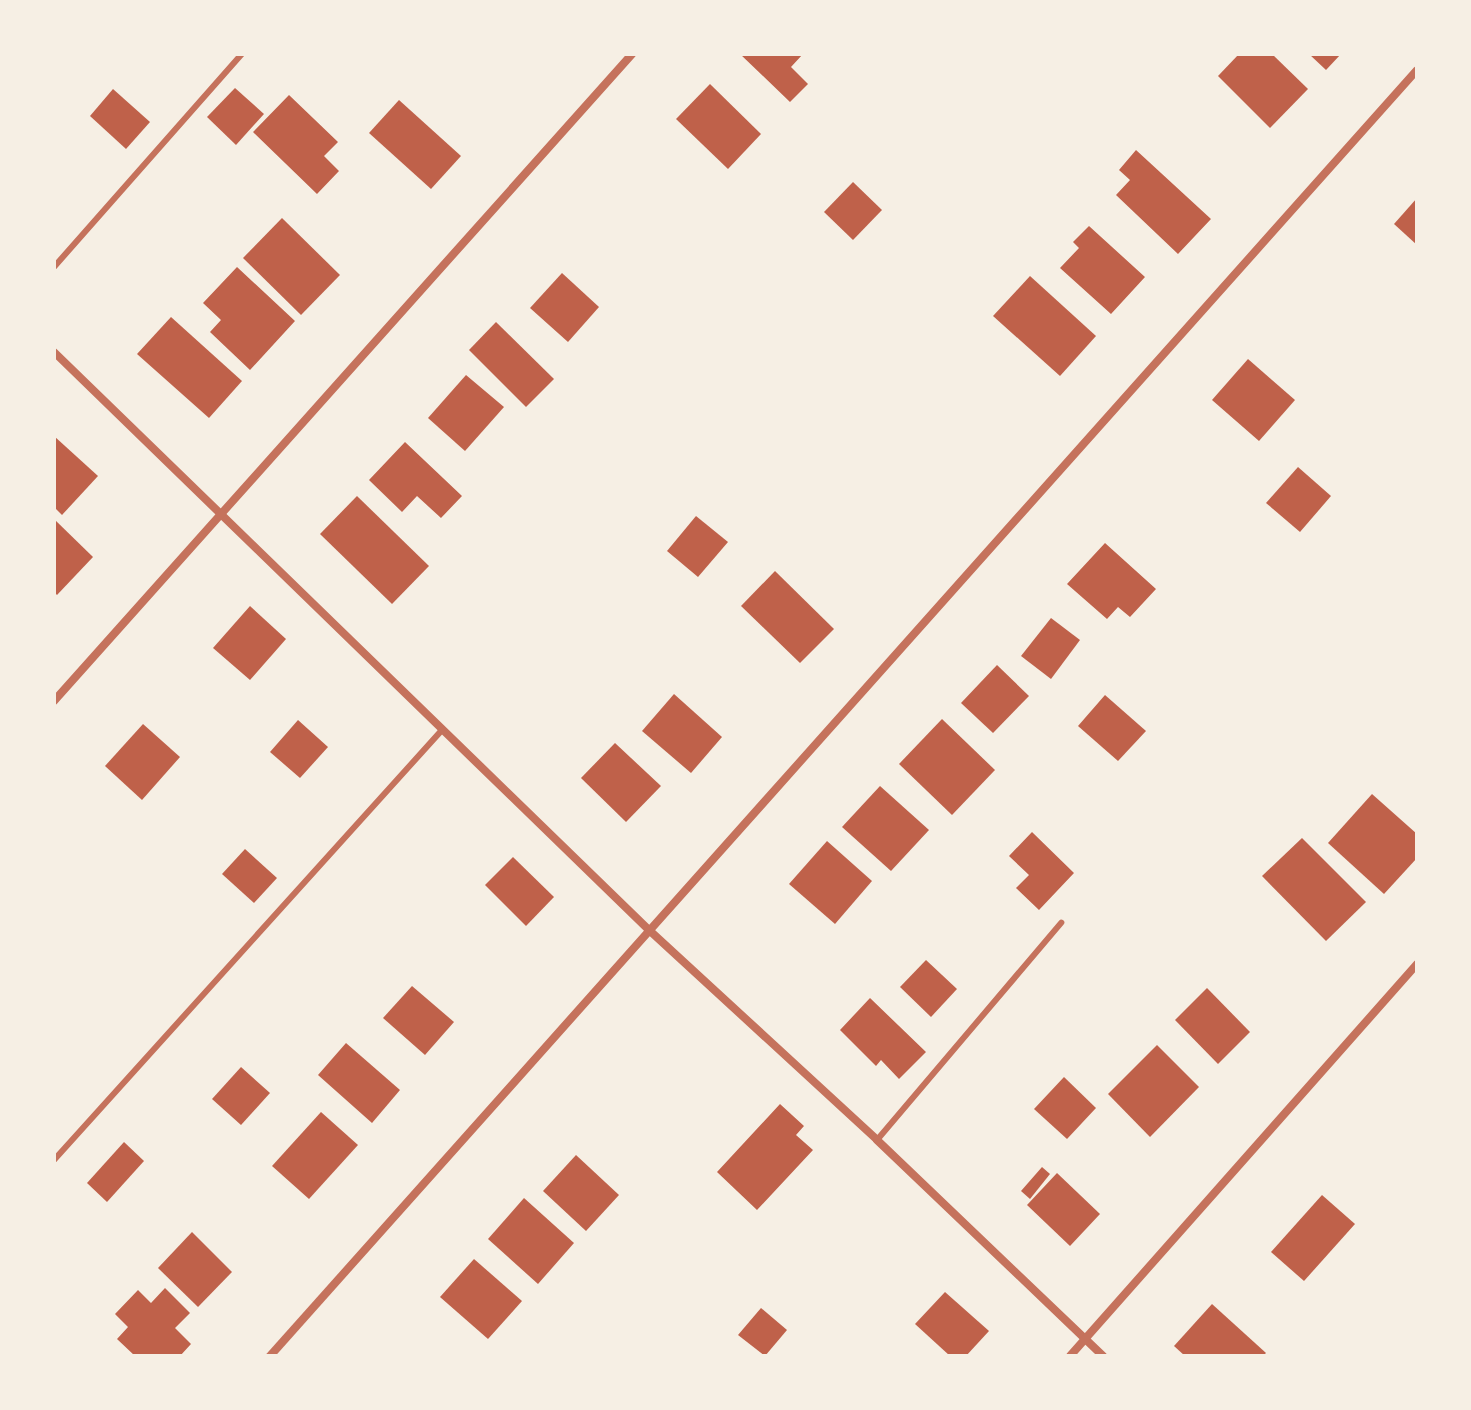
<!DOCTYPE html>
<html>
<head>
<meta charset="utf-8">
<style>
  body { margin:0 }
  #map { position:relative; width:1471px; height:1410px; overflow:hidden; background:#f6efe4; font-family:Ubuntu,sans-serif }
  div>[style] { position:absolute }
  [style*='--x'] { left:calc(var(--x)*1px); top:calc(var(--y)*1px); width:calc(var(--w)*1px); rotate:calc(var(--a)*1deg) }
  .building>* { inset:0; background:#bf614a }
  .service>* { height:6px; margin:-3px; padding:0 3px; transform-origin:3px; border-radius:3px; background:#c5725c }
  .minor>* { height:8px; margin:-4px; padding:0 4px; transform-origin:4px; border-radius:4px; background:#c5725c }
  span { translate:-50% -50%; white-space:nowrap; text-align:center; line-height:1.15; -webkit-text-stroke:8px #f6efe4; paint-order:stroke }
  .frame { position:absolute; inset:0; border:56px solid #f6efe4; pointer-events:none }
</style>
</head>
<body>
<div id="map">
  <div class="building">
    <div style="clip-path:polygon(740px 54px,803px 54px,791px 67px,808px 84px,790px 102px)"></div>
    <div style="clip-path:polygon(1239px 54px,1272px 54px,1308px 89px,1270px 128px,1218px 76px)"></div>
    <div style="clip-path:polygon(1309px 54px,1341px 54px,1326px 70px)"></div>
    <div style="clip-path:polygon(710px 84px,761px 134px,728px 169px,676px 119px)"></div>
    <div style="clip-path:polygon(235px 88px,264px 114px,236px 145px,207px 117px)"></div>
    <div style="clip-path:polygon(113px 89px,150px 122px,126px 149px,90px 116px)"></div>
    <div style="clip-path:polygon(289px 95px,338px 142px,324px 156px,339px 171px,317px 194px,253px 132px)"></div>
    <div style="clip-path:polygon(399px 100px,461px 156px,431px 189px,369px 133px)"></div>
    <div style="clip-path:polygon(1136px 150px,1211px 219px,1178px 254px,1116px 195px,1130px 180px,1119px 170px)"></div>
    <div style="clip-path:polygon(853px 182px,882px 210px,853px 240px,824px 212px)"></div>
    <div style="clip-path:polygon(1417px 198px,1417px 245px,1394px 224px)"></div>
    <div style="clip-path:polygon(282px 218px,340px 275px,301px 315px,243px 258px)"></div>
    <div style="clip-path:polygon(1089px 226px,1145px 277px,1111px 314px,1060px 268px,1079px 248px,1073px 242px)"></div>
    <div style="clip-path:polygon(237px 267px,295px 321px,250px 370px,210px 332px,221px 320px,203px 303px)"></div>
    <div style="clip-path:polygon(562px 273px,599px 307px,568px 342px,530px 308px)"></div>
    <div style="clip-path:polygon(1030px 276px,1096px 336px,1060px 376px,993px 316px)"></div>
    <div style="clip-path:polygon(171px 317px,242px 381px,209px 418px,137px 354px)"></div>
    <div style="clip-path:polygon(496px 322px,554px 379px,526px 407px,469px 350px)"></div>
    <div style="clip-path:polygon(1248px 359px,1295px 400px,1259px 441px,1212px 400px)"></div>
    <div style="clip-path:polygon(466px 375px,504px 407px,465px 451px,428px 418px)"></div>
    <div style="clip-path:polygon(54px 436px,98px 476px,62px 515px,54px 507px)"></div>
    <div style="clip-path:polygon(405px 442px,462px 496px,441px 518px,417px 496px,402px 512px,369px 480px)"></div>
    <div style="clip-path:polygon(1298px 467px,1331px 496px,1300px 532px,1266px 503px)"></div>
    <div style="clip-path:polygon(357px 496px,429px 566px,392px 604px,320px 534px)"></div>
    <div style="clip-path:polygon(696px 516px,728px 542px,698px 577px,667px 551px)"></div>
    <div style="clip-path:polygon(54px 519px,93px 557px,57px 595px,54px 592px)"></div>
    <div style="clip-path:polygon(1105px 543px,1156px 589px,1130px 617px,1118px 607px,1107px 619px,1067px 584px)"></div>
    <div style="clip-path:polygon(775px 571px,834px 629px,800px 663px,741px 606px)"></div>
    <div style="clip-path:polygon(250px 606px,286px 639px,250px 680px,213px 648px)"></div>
    <div style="clip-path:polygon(1051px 618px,1080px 640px,1051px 679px,1021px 656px)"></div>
    <div style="clip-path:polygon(997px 665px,1029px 696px,993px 733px,961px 703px)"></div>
    <div style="clip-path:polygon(674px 694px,722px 737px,691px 773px,642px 731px)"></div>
    <div style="clip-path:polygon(1105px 695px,1146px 731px,1118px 761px,1078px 726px)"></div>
    <div style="clip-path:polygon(942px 719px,995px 770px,952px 815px,899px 764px)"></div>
    <div style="clip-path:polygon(298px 720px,328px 747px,300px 778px,270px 752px)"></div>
    <div style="clip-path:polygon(143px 724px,180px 757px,142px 800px,105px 766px)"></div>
    <div style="clip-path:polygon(615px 743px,661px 786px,626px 822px,581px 778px)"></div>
    <div style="clip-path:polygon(880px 786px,929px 830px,891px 871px,842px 827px)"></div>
    <div style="clip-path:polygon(1372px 794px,1417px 834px,1417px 858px,1384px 894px,1328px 843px)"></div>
    <div style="clip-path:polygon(1032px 832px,1074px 873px,1039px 910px,1016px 888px,1029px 875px,1009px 856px)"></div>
    <div style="clip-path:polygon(1302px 838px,1366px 902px,1326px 941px,1262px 876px)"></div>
    <div style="clip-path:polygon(827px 841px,872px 881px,835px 924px,789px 884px)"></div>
    <div style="clip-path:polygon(245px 849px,277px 878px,254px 903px,222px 874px)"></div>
    <div style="clip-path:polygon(513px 857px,554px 897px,526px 926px,485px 885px)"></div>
    <div style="clip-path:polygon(926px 960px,957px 989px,931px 1017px,900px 987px)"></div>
    <div style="clip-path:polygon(412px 986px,454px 1022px,425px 1055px,383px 1018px)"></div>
    <div style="clip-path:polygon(1207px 988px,1250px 1032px,1218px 1064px,1175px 1020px)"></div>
    <div style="clip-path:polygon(870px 998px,926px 1052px,899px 1079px,881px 1060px,876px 1066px,840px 1030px)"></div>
    <div style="clip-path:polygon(346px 1043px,400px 1090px,372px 1123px,318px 1075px)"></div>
    <div style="clip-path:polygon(1157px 1045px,1199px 1087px,1150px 1137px,1108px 1094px)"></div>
    <div style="clip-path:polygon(241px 1067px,270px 1093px,241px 1125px,212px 1099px)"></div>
    <div style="clip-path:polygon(1064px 1077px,1096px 1108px,1067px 1139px,1034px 1109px)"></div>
    <div style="clip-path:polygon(780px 1104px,804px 1126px,796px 1135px,813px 1150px,757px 1210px,717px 1172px)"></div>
    <div style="clip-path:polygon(321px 1112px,358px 1145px,309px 1199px,272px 1166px)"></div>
    <div style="clip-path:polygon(124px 1142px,144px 1161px,107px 1202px,87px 1183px)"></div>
    <div style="clip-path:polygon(576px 1155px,619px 1195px,586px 1231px,543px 1191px)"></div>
    <div style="clip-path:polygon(1042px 1167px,1050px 1174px,1030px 1199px,1021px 1191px)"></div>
    <div style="clip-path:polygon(1057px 1173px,1100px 1214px,1070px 1246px,1027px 1205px)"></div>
    <div style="clip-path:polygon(1322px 1195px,1355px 1224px,1304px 1281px,1271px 1252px)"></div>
    <div style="clip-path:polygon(524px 1198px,574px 1243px,538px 1284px,488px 1239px)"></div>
    <div style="clip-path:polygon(192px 1232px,232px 1272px,198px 1307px,158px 1268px)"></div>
    <div style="clip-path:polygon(474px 1259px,522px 1301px,488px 1339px,440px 1297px)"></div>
    <div style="clip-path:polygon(165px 1288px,190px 1313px,175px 1328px,191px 1344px,180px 1356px,135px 1356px,117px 1339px,128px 1327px,115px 1314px,138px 1290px,151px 1303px)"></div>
    <div style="clip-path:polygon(945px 1292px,989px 1331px,966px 1356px,950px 1356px,915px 1324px)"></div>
    <div style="clip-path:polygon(1212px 1304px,1266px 1353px,1263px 1356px,1185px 1356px,1174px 1346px)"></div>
    <div style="clip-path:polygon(761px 1308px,787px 1330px,765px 1356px,738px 1335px)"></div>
  </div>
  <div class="service">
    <div style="--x:54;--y:267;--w:284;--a:-48.6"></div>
    <div style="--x:877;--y:1140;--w:285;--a:-49.7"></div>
    <div style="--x:54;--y:1160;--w:579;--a:-47.94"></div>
  </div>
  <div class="minor">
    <div style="--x:54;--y:352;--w:830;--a:44.17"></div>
    <div style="--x:649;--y:930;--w:310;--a:42.6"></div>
    <div style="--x:877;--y:1140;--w:313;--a:43.7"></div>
    <div style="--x:54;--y:701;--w:868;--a:-48.22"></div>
    <div style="--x:270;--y:1356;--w:1723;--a:-48.27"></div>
    <div style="--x:1070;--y:1356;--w:524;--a:-48.48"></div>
  </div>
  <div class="frame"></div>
</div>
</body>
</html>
